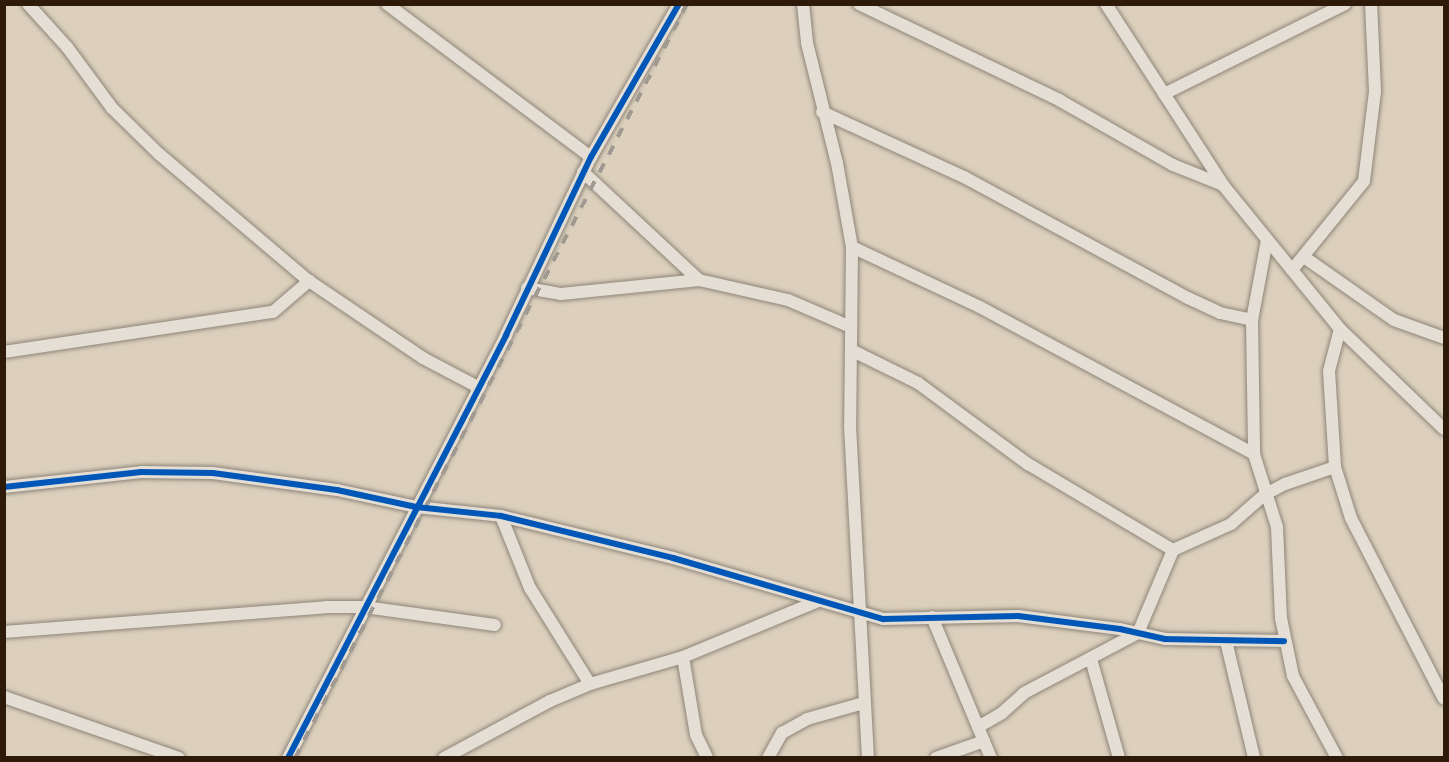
<!DOCTYPE html>
<html>
<head>
<meta charset="utf-8">
<style>
  body { margin:0 }
  #map { position:relative; width:1449px; height:762px; overflow:hidden; background:#dcd0bd; font-family:Cardo,serif }
  div>[style] { position:absolute }
  [style*='--x'] { left:calc(var(--x)*1px); top:calc(var(--y)*1px); width:calc(var(--w)*1px); rotate:calc(var(--a)*1deg) }
  .roads { filter:drop-shadow(0 0 2px #8e8578) drop-shadow(0 0 2px #8e8578) }
  .minor>* { height:12px; margin:-6px; padding:0 6px; transform-origin:6px; border-radius:6px; background:#e4ded4 }
  .rail>* { height:4px; margin-top:-2px; transform-origin:0; background:repeating-linear-gradient(90deg,#a19a92 0 10px,transparent 0 20px) }
  .cycleway>* { height:6px; margin:-3px; padding:0 3px; transform-origin:3px; border-radius:3px; background:#0057b8 }
  span { translate:-50% -50%; white-space:nowrap; text-align:center; line-height:1.15; -webkit-text-stroke:4.5px #f1e2cc; paint-order:stroke }
  .frame { position:absolute; inset:0; border:6px solid #2d1a09; pointer-events:none }
</style>
</head>
<body>
<div id="map">
  <div class="roads">
    <div class="minor">
      <div style="--x:28;--y:4;--w:58;--a:47.8"></div>
      <div style="--x:67;--y:47;--w:76;--a:53.6"></div>
      <div style="--x:112;--y:108;--w:66;--a:44.4"></div>
      <div style="--x:159;--y:154;--w:197;--a:40.3"></div>
      <div style="--x:387;--y:4;--w:255;--a:36.9"></div>
      <div style="--x:803;--y:4;--w:39;--a:84"></div>
      <div style="--x:807;--y:43;--w:124;--a:76"></div>
      <div style="--x:837;--y:163;--w:85;--a:79.9"></div>
      <div style="--x:852;--y:247;--w:179;--a:90.6"></div>
      <div style="--x:850;--y:426;--w:332;--a:86.9"></div>
      <div style="--x:859;--y:4;--w:222;--a:25.6"></div>
      <div style="--x:1059;--y:100;--w:131;--a:29.7"></div>
      <div style="--x:1173;--y:165;--w:54;--a:21.8"></div>
      <div style="--x:1106;--y:4;--w:216;--a:57.1"></div>
      <div style="--x:1223;--y:185;--w:186;--a:50.9"></div>
      <div style="--x:1340;--y:329;--w:144;--a:43.9"></div>
      <div style="--x:1164;--y:94;--w:202;--a:-26.4"></div>
      <div style="--x:822;--y:112;--w:156;--a:24.6"></div>
      <div style="--x:964;--y:177;--w:255;--a:28.4"></div>
      <div style="--x:1188;--y:298;--w:35;--a:25"></div>
      <div style="--x:1220;--y:313;--w:33;--a:12"></div>
      <div style="--x:583;--y:172;--w:158;--a:43"></div>
      <div style="--x:1267;--y:240;--w:81;--a:100.6"></div>
      <div style="--x:1252;--y:320;--w:134;--a:89.1"></div>
      <div style="--x:1254;--y:454;--w:77;--a:72.5"></div>
      <div style="--x:1277;--y:527;--w:91;--a:87.5"></div>
      <div style="--x:1281;--y:618;--w:59;--a:78.3"></div>
      <div style="--x:1293;--y:676;--w:93;--a:61.8"></div>
      <div style="--x:852;--y:247;--w:141;--a:25.1"></div>
      <div style="--x:980;--y:307;--w:311;--a:28.2"></div>
      <div style="--x:1304;--y:257;--w:110;--a:35"></div>
      <div style="--x:1394;--y:320;--w:53;--a:19.8"></div>
      <div style="--x:1292;--y:270;--w:114;--a:-51"></div>
      <div style="--x:1364;--y:181;--w:91;--a:-83"></div>
      <div style="--x:1375;--y:91;--w:87;--a:-92.6"></div>
      <div style="--x:527;--y:288;--w:35;--a:10"></div>
      <div style="--x:561;--y:294;--w:139;--a:-5.8"></div>
      <div style="--x:699;--y:280;--w:91;--a:12.7"></div>
      <div style="--x:788;--y:300;--w:69;--a:23.2"></div>
      <div style="--x:1340;--y:329;--w:43;--a:104.7"></div>
      <div style="--x:1329;--y:371;--w:96;--a:86.4"></div>
      <div style="--x:1335;--y:467;--w:53;--a:72.6"></div>
      <div style="--x:1351;--y:518;--w:203;--a:62.8"></div>
      <div style="--x:851;--y:350;--w:75;--a:26.2"></div>
      <div style="--x:918;--y:383;--w:137;--a:36.4"></div>
      <div style="--x:1028;--y:464;--w:169;--a:30.7"></div>
      <div style="--x:4;--y:352;--w:272;--a:-8.5"></div>
      <div style="--x:273;--y:312;--w:48;--a:-40.7"></div>
      <div style="--x:309;--y:281;--w:138;--a:34"></div>
      <div style="--x:423;--y:358;--w:62;--a:27.8"></div>
      <div style="--x:4;--y:487;--w:138;--a:-6.2"></div>
      <div style="--x:141;--y:472;--w:72;--a:0.8"></div>
      <div style="--x:213;--y:473;--w:125;--a:7.8"></div>
      <div style="--x:337;--y:490;--w:81;--a:12.1"></div>
      <div style="--x:416;--y:507;--w:85;--a:6"></div>
      <div style="--x:501;--y:516;--w:177;--a:13.7"></div>
      <div style="--x:673;--y:558;--w:219;--a:16.2"></div>
      <div style="--x:883;--y:619;--w:135;--a:-1.3"></div>
      <div style="--x:1018;--y:616;--w:103;--a:7.3"></div>
      <div style="--x:1120;--y:629;--w:46;--a:12.5"></div>
      <div style="--x:1165;--y:639;--w:119;--a:1"></div>
      <div style="--x:501;--y:516;--w:78;--a:68.1"></div>
      <div style="--x:530;--y:588;--w:113;--a:58"></div>
      <div style="--x:932;--y:617;--w:153;--a:67.3"></div>
      <div style="--x:4;--y:632;--w:323;--a:-4.4"></div>
      <div style="--x:326;--y:607;--w:39;--a:0"></div>
      <div style="--x:365;--y:607;--w:131;--a:7.9"></div>
      <div style="--x:1226;--y:641;--w:120;--a:76.5"></div>
      <div style="--x:683;--y:657;--w:79;--a:80.5"></div>
      <div style="--x:696;--y:735;--w:25;--a:64"></div>
      <div style="--x:1091;--y:659;--w:103;--a:74.2"></div>
      <div style="--x:4;--y:697;--w:185;--a:19.2"></div>
      <div style="--x:978;--y:727;--w:28;--a:-30"></div>
      <div style="--x:1002;--y:713;--w:30;--a:-42"></div>
      <div style="--x:1024;--y:693;--w:129;--a:-27.8"></div>
      <div style="--x:1138;--y:633;--w:90;--a:-67.1"></div>
      <div style="--x:1173;--y:550;--w:64;--a:-24.1"></div>
      <div style="--x:1231;--y:524;--w:44;--a:-41.3"></div>
      <div style="--x:1264;--y:495;--w:24;--a:-28"></div>
      <div style="--x:1285;--y:484;--w:53;--a:-18.8"></div>
      <div style="--x:288;--y:758;--w:476;--a:-62.7"></div>
      <div style="--x:506;--y:335;--w:197;--a:-64.5"></div>
      <div style="--x:591;--y:157;--w:177;--a:-60.1"></div>
      <div style="--x:444;--y:758;--w:120;--a:-28.3"></div>
      <div style="--x:550;--y:701;--w:43;--a:-23"></div>
      <div style="--x:590;--y:684;--w:97;--a:-16.2"></div>
      <div style="--x:683;--y:657;--w:146;--a:-22.5"></div>
      <div style="--x:768;--y:758;--w:29;--a:-61"></div>
      <div style="--x:782;--y:733;--w:29;--a:-29"></div>
      <div style="--x:807;--y:719;--w:59;--a:-15.7"></div>
      <div style="--x:936;--y:758;--w:51;--a:-19.5"></div>
    </div>
  </div>
  <div class="rail">
    <div style="--x:295;--y:758;--w:850;--a:-62.53"></div>
  </div>
  <div class="cycleway">
    <div style="--x:4;--y:487;--w:138;--a:-6.2"></div>
    <div style="--x:141;--y:472;--w:72;--a:0.8"></div>
    <div style="--x:213;--y:473;--w:125;--a:7.8"></div>
    <div style="--x:337;--y:490;--w:81;--a:12.1"></div>
    <div style="--x:416;--y:507;--w:85;--a:6"></div>
    <div style="--x:501;--y:516;--w:177;--a:13.7"></div>
    <div style="--x:673;--y:558;--w:219;--a:16.2"></div>
    <div style="--x:883;--y:619;--w:135;--a:-1.3"></div>
    <div style="--x:1018;--y:616;--w:103;--a:7.3"></div>
    <div style="--x:1120;--y:629;--w:46;--a:12.5"></div>
    <div style="--x:1165;--y:639;--w:119;--a:1"></div>
    <div style="--x:288;--y:758;--w:476;--a:-62.7"></div>
    <div style="--x:506;--y:335;--w:197;--a:-64.5"></div>
    <div style="--x:591;--y:157;--w:177;--a:-60.1"></div>
  </div>
  <div class="frame"></div>
</div>
</body>
</html>
